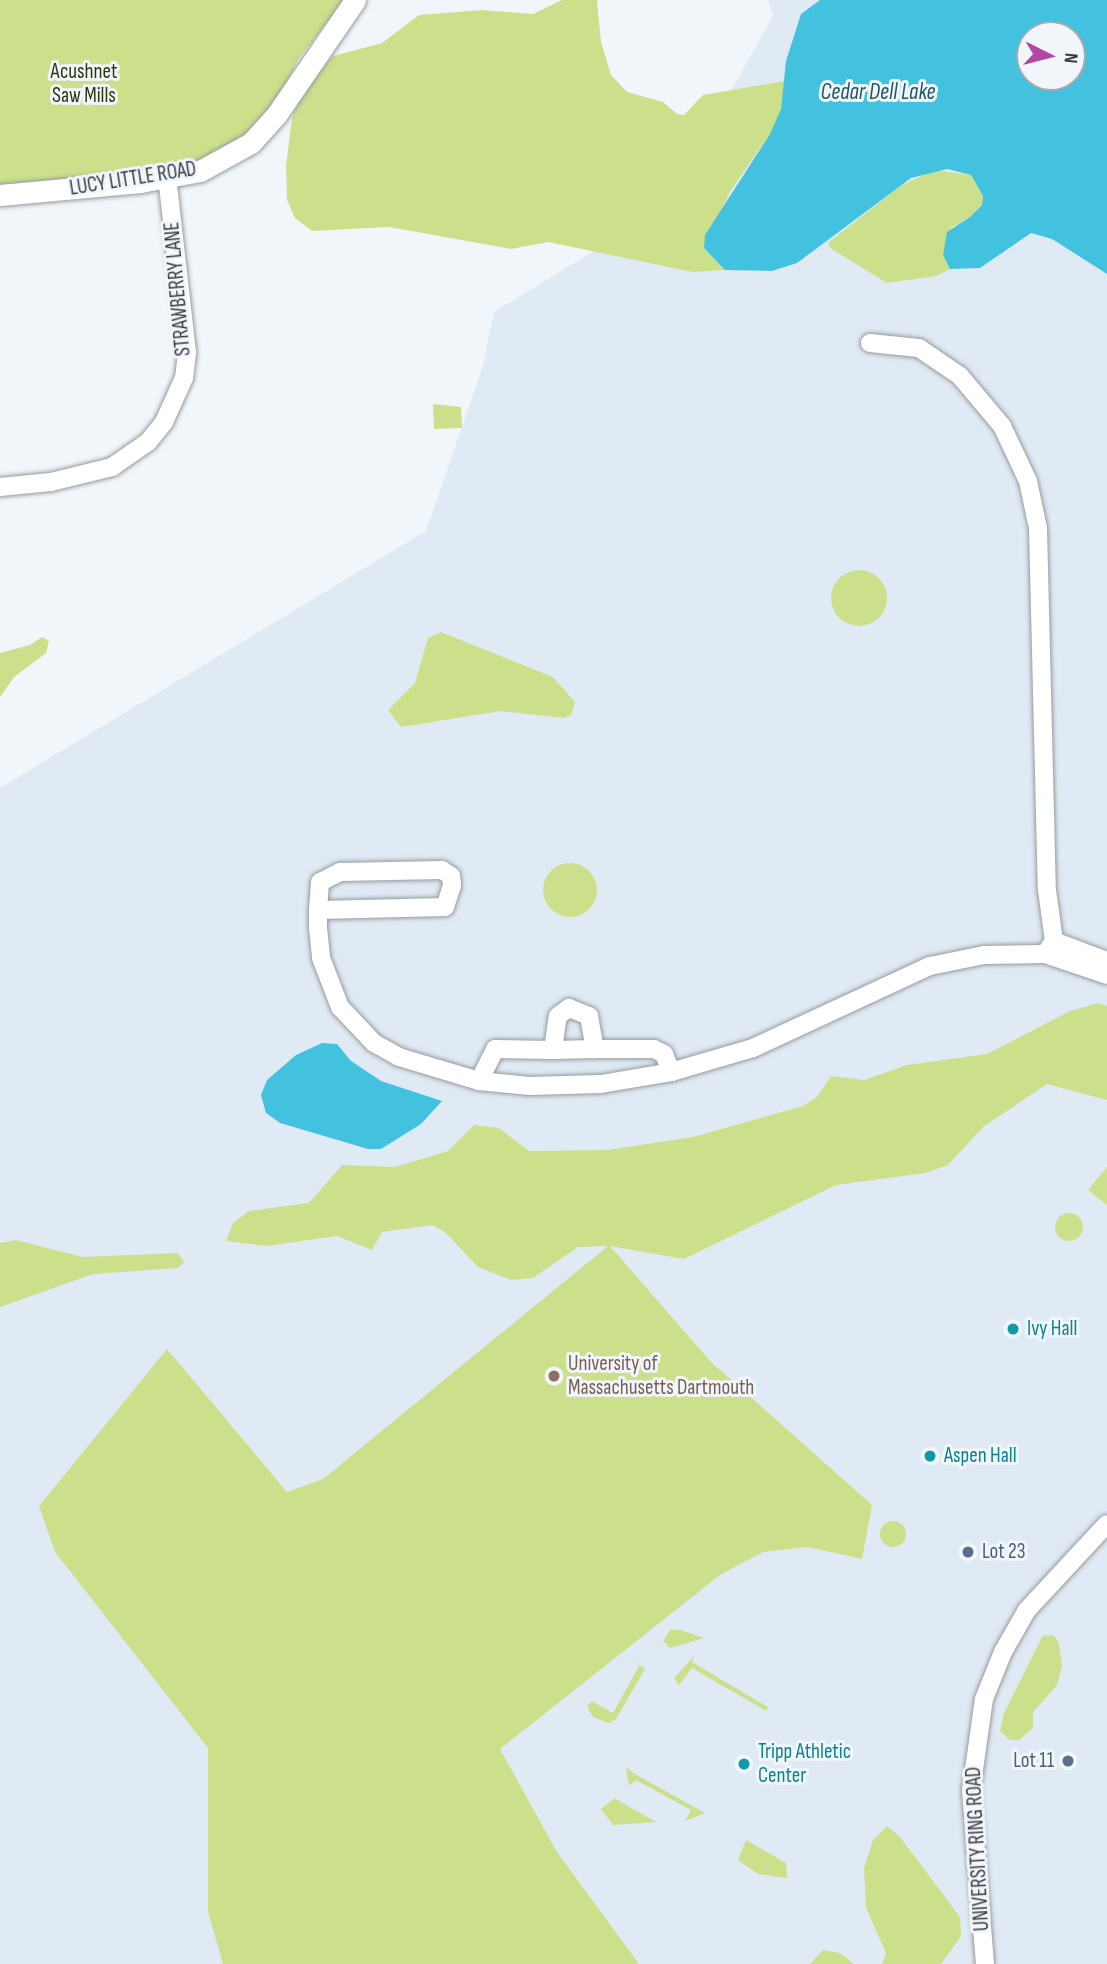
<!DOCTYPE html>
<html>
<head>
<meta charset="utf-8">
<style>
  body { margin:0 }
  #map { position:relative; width:1107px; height:1964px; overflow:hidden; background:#f1f6fb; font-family:"Sofia Sans Condensed",sans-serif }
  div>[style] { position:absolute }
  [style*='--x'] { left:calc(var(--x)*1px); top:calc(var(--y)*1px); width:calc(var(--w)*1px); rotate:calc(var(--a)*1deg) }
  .built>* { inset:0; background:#e0eaf4 }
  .green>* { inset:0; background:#cce08c }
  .round { border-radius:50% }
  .water>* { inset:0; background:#43c2df }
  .roads { filter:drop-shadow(0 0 2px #979ba0) drop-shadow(0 0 2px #979ba0) }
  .minor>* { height:18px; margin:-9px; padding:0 9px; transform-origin:9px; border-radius:9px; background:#fff }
  .tertiary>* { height:21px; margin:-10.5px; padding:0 10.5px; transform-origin:10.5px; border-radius:10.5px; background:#fff }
  .dots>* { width:19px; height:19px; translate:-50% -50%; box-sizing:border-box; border:4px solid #f1f6fb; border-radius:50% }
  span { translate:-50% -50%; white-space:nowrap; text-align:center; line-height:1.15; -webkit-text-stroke:6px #f1f6fb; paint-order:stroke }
  .park-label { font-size:21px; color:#2f3712 }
  .street-label { font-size:21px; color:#383a3c }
  .culture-label { font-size:21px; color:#0d838f }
  .left { translate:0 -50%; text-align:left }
  .education-label { font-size:21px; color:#785e54 }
  .service-label { font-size:21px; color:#4e5e75 }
  .right { translate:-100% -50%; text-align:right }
  .water-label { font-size:23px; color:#235764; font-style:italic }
  .north { position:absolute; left:1016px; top:21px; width:70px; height:70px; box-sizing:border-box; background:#f1f6fb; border:2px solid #a7abaf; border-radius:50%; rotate:96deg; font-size:19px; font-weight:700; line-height:28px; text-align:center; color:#383a3c }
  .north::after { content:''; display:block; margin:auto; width:24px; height:32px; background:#b345a3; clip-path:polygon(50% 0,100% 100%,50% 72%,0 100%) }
</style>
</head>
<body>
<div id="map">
  <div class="built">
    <div style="clip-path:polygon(evenodd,768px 0,1107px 0,1107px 1964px,0 1964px,0 788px,426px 531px,483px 366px,494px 312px,666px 207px,773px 16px,768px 0,1030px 35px,1072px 35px,1072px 77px,1030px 77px,1030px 35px)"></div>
  </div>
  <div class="green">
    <div style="clip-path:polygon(0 0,345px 0,299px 58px,265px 127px,206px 165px,0 188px)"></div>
    <div style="clip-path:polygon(562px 0,597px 0,601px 42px,611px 75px,627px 92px,663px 102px,677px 114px,684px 115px,703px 95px,785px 81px,781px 110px,770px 134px,731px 190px,704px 248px,725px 270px,693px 272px,548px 242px,511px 249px,389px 227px,312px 231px,295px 218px,287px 200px,286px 166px,292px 118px,303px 91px,333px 56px,382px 43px,419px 15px,482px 10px,533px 14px)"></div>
    <div style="clip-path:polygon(934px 170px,971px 175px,983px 196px,982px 205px,970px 217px,951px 228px,943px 255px,950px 269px,936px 276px,887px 283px,830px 248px,828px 243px,900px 186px)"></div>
    <div style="clip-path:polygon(433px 404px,461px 407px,462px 428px,434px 429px)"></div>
    <div class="round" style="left:831px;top:570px;width:56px;height:56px"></div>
    <div style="clip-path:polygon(441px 632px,553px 677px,575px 702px,571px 715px,564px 718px,501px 711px,401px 727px,388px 710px,415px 683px,428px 638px)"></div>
    <div style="clip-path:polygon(42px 637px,49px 641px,46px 653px,14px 677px,0 697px,0 653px,30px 645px)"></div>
    <div class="round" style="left:543px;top:863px;width:54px;height:54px"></div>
    <div style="clip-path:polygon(1098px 1003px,1107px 1006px,1107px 1100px,1047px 1084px,983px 1127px,948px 1165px,925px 1173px,836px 1185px,684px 1259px,610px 1246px,711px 1362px,872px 1505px,862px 1559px,808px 1547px,763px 1552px,720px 1575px,500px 1749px,557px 1852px,639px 1964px,223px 1964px,208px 1912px,208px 1748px,55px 1552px,39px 1506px,167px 1349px,287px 1492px,323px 1479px,608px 1246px,578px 1247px,533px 1278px,511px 1280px,478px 1267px,445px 1232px,432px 1225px,382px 1232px,372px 1250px,337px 1236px,266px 1246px,226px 1241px,233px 1223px,249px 1211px,309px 1203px,342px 1165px,395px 1167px,448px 1151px,474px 1125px,499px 1128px,529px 1151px,608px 1150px,693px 1137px,803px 1106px,817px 1097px,831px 1076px,864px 1080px,907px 1065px,987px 1054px,1070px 1011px)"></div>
    <div style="clip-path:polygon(1107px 1167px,1107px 1205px,1088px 1190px)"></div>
    <div class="round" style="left:1055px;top:1213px;width:28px;height:28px"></div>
    <div style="clip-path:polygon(16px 1240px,83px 1257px,178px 1253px,184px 1262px,178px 1268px,93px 1274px,0 1307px,0 1243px)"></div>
    <div class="round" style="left:880px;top:1521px;width:26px;height:26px"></div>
    <div style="clip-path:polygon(670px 1630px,681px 1630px,704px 1638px,670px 1648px,663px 1641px)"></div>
    <div style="clip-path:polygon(1043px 1635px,1054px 1636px,1059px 1643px,1062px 1666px,1057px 1685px,1033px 1712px,1033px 1728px,1019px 1740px,1010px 1740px,1000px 1731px,1004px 1713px)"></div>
    <div style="clip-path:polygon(695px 1655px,692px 1662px,768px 1707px,766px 1711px,692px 1668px,679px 1685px,674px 1678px)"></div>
    <div style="clip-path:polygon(631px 1660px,645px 1669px,616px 1719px,609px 1723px,593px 1717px,587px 1706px,592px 1701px,613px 1713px,639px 1666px)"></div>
    <div style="clip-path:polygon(626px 1767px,635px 1774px,705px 1813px,685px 1821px,691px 1810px,636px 1780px,629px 1786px)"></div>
    <div style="clip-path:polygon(615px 1798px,631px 1808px,657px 1822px,613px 1825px,601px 1809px)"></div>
    <div style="clip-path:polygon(887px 1826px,900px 1837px,960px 1917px,961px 1936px,941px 1964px,882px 1964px,886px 1953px,866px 1908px,864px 1868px,873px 1840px)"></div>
    <div style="clip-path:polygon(746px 1840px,786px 1863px,787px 1878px,758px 1874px,738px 1860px)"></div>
    <div style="clip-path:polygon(823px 1950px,840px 1953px,854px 1964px,810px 1964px)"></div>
  </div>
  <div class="water">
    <div style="clip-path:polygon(evenodd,820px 0,1107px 0,1107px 274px,1052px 239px,1031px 233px,980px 268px,950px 269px,943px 255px,947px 232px,970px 217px,982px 205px,983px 196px,971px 175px,947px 169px,911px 178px,797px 263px,772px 271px,725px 270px,704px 248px,705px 235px,770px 134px,781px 109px,786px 61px,801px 14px,820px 0,1072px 35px,1072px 77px,1030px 77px,1030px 35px,1072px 35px)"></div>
    <div style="clip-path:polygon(322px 1043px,337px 1044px,351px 1061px,381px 1081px,442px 1101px,421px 1124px,381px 1149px,368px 1149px,280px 1123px,266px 1113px,261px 1095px,267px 1080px,296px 1055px)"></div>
  </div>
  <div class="roads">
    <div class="minor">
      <div style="--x:870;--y:343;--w:49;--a:5.8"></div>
      <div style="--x:919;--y:348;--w:50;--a:34.3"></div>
      <div style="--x:960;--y:376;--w:65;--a:50"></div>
      <div style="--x:1002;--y:426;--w:61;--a:64.7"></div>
      <div style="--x:1028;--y:481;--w:48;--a:78"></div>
      <div style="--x:1038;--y:528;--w:362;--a:88.6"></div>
      <div style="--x:1047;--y:890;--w:51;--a:82.2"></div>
      <div style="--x:1054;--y:941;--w:16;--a:125"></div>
      <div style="--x:0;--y:487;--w:51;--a:-5.6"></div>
      <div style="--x:51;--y:482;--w:63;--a:-13.8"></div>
      <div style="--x:112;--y:467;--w:44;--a:-34.8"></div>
      <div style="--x:148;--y:442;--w:26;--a:-51"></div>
      <div style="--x:164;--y:422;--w:48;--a:-65.6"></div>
      <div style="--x:184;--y:378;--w:26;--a:-83"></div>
      <div style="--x:187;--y:352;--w:176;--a:-96.5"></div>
      <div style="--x:318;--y:910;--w:127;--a:-1.4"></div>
      <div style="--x:445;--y:907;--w:23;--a:-72"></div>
      <div style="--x:452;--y:885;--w:9;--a:-96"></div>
      <div style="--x:451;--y:876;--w:11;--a:-146"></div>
      <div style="--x:442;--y:870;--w:102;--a:178.9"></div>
      <div style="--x:340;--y:872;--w:22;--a:153"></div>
      <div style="--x:320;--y:882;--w:28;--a:94"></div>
      <div style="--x:318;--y:910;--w:18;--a:90"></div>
      <div style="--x:318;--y:928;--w:30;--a:84"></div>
      <div style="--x:321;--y:958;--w:53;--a:68.8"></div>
      <div style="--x:340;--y:1007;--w:50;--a:46.6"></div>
      <div style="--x:374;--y:1043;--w:29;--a:29"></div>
      <div style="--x:399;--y:1057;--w:84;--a:16.7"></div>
      <div style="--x:479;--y:1081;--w:36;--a:-63"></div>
      <div style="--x:495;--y:1049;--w:58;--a:1"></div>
      <div style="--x:553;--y:1050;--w:34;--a:-82"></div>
      <div style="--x:558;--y:1016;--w:14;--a:-36"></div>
      <div style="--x:569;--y:1008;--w:22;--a:22"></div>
      <div style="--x:589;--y:1016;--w:34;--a:80"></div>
      <div style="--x:595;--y:1049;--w:42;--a:178.6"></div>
      <div style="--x:1054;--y:941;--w:57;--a:20.7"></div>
      <div style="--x:671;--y:1072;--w:85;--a:-16.3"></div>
      <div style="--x:753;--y:1048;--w:195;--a:-24.9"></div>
      <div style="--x:930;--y:966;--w:55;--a:-11.5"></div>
      <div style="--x:984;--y:955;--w:61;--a:-0.9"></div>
      <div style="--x:1045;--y:954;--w:65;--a:18.7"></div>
      <div style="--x:479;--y:1081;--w:51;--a:5.6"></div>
      <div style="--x:530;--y:1086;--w:71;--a:-1.6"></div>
      <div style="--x:601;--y:1084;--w:71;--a:-9.7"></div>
      <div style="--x:671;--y:1072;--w:19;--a:-111"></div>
      <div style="--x:664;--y:1054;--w:11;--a:-153"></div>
      <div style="--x:654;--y:1049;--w:59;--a:180"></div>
      <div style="--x:985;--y:1964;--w:174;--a:-94.6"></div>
      <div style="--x:971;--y:1791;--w:93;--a:-82"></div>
      <div style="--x:984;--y:1699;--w:51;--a:-68"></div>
      <div style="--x:1003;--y:1652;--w:48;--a:-60.3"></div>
      <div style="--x:1027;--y:1610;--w:117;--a:-47.1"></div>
    </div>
    <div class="tertiary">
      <div style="--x:0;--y:195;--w:141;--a:-5.3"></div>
      <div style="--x:140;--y:182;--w:61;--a:-10.4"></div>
      <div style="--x:200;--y:171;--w:58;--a:-28.8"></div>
      <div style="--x:251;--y:143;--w:39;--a:-48"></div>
      <div style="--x:277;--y:114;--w:138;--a:-55.6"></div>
    </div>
  </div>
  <div class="dots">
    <div style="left:1013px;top:1329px;background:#0f9aa8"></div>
    <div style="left:554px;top:1376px;background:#8d6e63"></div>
    <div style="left:930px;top:1456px;background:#0f9aa8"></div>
    <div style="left:968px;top:1552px;background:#5c6f8a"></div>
    <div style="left:1068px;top:1761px;background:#5c6f8a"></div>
    <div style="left:744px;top:1764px;background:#0f9aa8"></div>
  </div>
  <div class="park-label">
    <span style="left:84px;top:84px">Acushnet<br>Saw Mills</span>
  </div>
  <div class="street-label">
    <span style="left:133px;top:179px;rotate:-9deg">LUCY LITTLE ROAD</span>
    <span style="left:178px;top:289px;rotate:-95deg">STRAWBERRY LANE</span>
    <span style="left:978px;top:1849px;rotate:-93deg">UNIVERSITY RING ROAD</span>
  </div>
  <div class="culture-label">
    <span class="left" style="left:1027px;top:1329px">Ivy Hall</span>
    <span class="left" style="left:944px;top:1456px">Aspen Hall</span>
    <span class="left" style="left:758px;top:1764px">Tripp Athletic<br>Center</span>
  </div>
  <div class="education-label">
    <span class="left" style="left:568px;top:1376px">University of<br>Massachusetts Dartmouth</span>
  </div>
  <div class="service-label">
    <span class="left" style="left:982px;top:1552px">Lot 23</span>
    <span class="right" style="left:1054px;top:1761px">Lot 11</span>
  </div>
  <div class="water-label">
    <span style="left:878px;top:92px">Cedar Dell Lake</span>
  </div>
  <div class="north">N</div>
</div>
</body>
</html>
